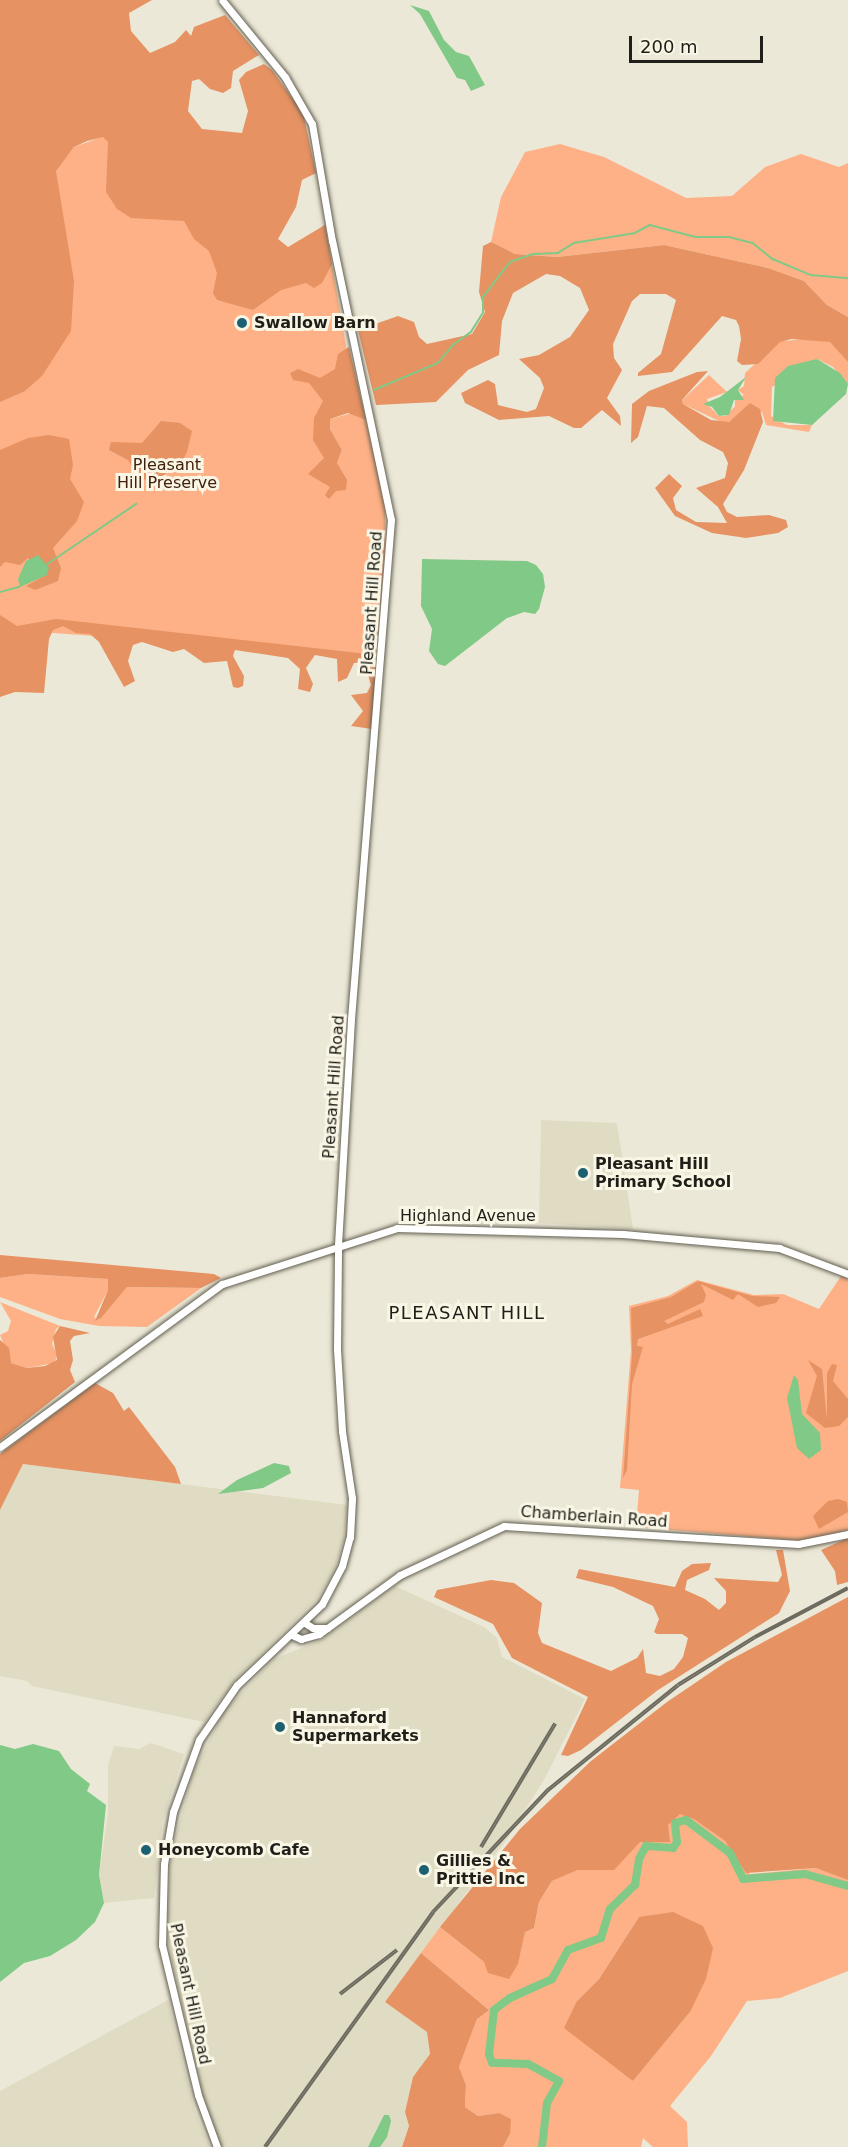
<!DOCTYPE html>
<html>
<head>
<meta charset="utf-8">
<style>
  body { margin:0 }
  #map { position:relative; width:848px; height:2147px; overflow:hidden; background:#ece8d7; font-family:"DejaVu Sans",sans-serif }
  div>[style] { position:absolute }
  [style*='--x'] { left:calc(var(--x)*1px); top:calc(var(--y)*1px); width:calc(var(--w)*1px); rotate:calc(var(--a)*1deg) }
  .built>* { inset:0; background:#e0dcc3 }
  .green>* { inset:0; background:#feb186 }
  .forest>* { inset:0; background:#e69263 }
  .water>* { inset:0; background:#81c986 }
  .stream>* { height:1.5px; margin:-0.75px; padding:0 0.75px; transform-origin:0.75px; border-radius:0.75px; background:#81c986 }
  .river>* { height:8px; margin:-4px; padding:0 4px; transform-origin:4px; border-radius:4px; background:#81c986 }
  .roads { filter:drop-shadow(0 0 2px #625f51) drop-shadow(0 0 2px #625f51) }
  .secondary>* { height:7px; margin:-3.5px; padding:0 3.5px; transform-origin:3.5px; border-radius:3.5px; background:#fff }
  .rail>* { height:4px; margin-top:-2px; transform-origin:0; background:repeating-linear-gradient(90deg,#f9f6e5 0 4.5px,#6d6b60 0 9px); box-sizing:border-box; border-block:2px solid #6d6b60 }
  .dots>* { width:16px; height:16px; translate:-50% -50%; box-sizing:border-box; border:3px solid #f9f6e5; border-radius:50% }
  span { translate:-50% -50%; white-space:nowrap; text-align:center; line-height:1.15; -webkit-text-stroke:6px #f9f6e5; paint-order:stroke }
  .poi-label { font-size:16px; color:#1f1e18; font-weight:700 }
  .left { translate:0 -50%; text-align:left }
  .park-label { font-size:16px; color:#41200c }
  .street-label { font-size:16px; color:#1f1e18 }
  .neighbourhood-label { font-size:18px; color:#1f1e18; letter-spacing:1.5px }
  .scale { position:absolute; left:629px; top:36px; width:134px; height:27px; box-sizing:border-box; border:3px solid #1f1e18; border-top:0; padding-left:8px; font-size:18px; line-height:21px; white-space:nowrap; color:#1f1e18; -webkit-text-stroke:4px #f9f6e5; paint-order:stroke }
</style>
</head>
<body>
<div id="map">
  <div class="built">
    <div style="clip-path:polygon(541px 1120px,617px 1123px,633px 1229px,539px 1223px)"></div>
    <div style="clip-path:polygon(23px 1464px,347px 1505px,344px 1539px,333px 1573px,317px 1599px,235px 1680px,204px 1722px,32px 1686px,27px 1681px,0 1676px,0 1510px)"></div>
    <div style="clip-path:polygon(395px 1586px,484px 1627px,497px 1638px,502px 1657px,585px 1699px,544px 1780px,509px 1836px,385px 2002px,427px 2032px,430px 2054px,413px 2078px,405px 2112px,409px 2126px,402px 2147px,220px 2147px,201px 2090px,167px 1939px,171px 1855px,193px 1772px,225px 1710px,274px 1659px,321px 1640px)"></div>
    <div style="clip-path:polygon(151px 1743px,184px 1754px,163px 1820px,154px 1898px,104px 1903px,99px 1875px,108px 1813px,108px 1765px,114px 1746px,139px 1749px)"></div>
    <div style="clip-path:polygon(168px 2000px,194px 2108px,210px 2147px,0 2147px,0 2091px)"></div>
  </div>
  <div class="green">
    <div style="clip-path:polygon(evenodd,0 55px,66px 157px,74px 147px,96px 139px,141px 106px,270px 259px,325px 225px,358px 415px,366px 420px,385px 506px,385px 555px,376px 657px,0 629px,0 55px,322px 408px,352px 413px,330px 419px,330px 429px,342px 450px,337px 463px,342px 491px,322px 408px)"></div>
    <div style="clip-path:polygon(560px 144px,604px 157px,686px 198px,732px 196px,765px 167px,801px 154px,839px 167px,848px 163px,848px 317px,827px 305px,804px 281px,768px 268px,664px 245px,557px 257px,515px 254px,499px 248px,491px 242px,501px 197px,525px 152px)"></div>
    <div style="clip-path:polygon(811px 339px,830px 342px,842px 353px,848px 362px,848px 384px,833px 367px,817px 359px,772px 387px,771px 416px,787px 425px,812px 425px,809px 432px,766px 425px,762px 412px,738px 415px,729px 422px,721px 422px,683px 404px,682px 400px,709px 375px,727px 392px,707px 399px,709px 406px,719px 416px,726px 416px,735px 406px,735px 399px,744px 395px,738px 390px,744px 386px,745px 373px,780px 341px)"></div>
    <div style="clip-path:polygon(28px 1274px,108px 1279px,108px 1290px,94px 1317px,98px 1320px,127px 1287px,201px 1288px,147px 1327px,99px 1326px,60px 1319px,0 1297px,0 1278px)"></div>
    <div style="clip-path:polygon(841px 1276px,848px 1279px,848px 1530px,803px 1541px,636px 1527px,639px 1490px,620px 1488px,631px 1350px,629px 1306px,668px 1296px,697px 1280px,754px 1295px,783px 1294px,819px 1309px)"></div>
    <div style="clip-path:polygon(0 1302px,60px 1326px,56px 1329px,52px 1344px,57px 1354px,55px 1363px,27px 1368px,11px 1363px,0 1335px,8px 1331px,11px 1321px)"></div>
    <div style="clip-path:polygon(evenodd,673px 1803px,725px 1841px,750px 1874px,816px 1868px,848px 1877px,848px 1971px,780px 1998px,747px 2001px,711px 2056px,670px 2106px,687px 2122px,688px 2147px,653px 2147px,643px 2138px,641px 2147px,503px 2147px,510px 2134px,499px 2113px,478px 2116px,465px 2107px,466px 2085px,459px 2067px,477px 2019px,488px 2009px,421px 1953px,440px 1927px,484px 1962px,520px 1954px,525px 1931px,534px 1928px,539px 1902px,552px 1881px,578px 1870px,610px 1870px,673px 1803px,639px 1917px,690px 2012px,633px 2081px,577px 2001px,599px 1979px,639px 1917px)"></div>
  </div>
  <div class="forest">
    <div style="clip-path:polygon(0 0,152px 0,129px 13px,131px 31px,150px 53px,175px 42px,186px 30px,191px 36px,194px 27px,225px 15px,259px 55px,233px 71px,231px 88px,223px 93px,210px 89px,199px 79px,192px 81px,188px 111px,202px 129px,242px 133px,248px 111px,239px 80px,246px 72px,264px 64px,272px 70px,303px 113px,316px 173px,302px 180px,296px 207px,278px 239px,288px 247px,325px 225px,332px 264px,322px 283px,314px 288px,306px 283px,281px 290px,253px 310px,217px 300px,213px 293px,217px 273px,209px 251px,194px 239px,184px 221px,131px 218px,117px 209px,106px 192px,108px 142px,103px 137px,87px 141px,74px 147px,56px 171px,74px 281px,71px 331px,42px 376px,25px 391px,0 402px)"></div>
    <div style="clip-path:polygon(491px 242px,515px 254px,557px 257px,664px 245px,768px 268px,804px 281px,827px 305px,848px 317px,848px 362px,830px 342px,791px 339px,780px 342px,758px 364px,742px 365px,737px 361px,741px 339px,739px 326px,736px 320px,722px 316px,672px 372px,638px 376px,638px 373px,661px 354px,676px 300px,666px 294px,640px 294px,632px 301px,613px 344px,614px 358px,622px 370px,607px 398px,620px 416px,621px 426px,602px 410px,581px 428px,574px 428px,549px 416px,499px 420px,465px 403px,461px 393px,488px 380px,495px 384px,498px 405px,527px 412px,536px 409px,544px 388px,540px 378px,519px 359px,539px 355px,570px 337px,589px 310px,580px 288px,560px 276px,546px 274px,513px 293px,502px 321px,499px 355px,468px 370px,436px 402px,376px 405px,358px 330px,398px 316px,414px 322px,419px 337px,427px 344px,472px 334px,485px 312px,479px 292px,483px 246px)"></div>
    <div style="clip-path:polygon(349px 347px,366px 420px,348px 413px,330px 419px,330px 429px,342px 450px,337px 463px,347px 480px,346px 490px,336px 491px,329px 499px,325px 495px,330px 487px,308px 474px,324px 458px,313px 440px,314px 418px,323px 401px,309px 383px,293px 380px,290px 373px,298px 369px,320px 378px,335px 369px,338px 354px)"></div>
    <div style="clip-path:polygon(708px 371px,682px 400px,683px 404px,711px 420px,729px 422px,750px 403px,760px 409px,763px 422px,744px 470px,723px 504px,727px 512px,737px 517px,769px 515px,786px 520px,788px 527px,778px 533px,746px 538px,712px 533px,675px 516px,655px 488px,669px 474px,682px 486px,673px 498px,676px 510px,696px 522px,727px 523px,718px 507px,696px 488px,725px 478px,728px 463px,723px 452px,700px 440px,664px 408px,647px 406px,638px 437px,631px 443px,632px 404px,649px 391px,697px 372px)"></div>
    <div style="clip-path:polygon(161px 421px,180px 423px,192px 431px,187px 452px,178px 469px,167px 472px,159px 481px,140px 479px,128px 460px,109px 450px,111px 442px,142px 443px)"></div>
    <div style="clip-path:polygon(49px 435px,69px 439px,73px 465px,70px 479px,84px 502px,77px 521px,53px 548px,61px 568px,58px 581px,35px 590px,26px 586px,44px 576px,28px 558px,20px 565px,5px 562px,0 567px,0 450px,28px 438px)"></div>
    <div style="clip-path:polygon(0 615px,17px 626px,56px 619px,376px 655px,372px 729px,351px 726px,363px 711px,351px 695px,367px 693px,371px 685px,364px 662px,354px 663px,347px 678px,338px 682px,337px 659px,315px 655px,306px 668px,313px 684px,310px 692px,298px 689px,300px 669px,288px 658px,235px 650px,233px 656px,244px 676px,243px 686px,238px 688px,233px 687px,227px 661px,204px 663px,184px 649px,173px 652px,142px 642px,133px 645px,128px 661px,135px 681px,124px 687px,99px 642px,90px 634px,76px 633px,63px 626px,53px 630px,49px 639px,44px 693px,15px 692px,0 697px)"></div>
    <div style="clip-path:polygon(0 1255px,214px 1274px,221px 1278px,201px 1288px,127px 1287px,101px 1318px,95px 1321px,108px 1290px,108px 1279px,28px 1274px,0 1278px)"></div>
    <div style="clip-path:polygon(698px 1281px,752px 1296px,780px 1297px,776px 1303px,758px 1307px,738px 1294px,733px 1300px,701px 1284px,706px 1295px,704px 1302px,664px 1321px,668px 1324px,700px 1309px,703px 1316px,638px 1339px,637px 1346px,643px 1347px,632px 1384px,627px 1470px,623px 1478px,632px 1355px,631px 1308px,671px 1297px)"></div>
    <div style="clip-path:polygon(60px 1326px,90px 1333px,74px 1336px,70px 1341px,73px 1360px,70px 1370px,75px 1382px,0 1441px,0 1340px,9px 1348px,11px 1363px,27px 1368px,45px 1366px,57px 1360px,53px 1337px)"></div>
    <div style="clip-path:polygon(808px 1360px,822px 1369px,827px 1420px,827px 1373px,832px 1364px,837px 1365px,833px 1381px,848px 1399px,848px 1417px,839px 1426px,825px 1428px,806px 1413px,817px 1376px)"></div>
    <div style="clip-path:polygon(95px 1383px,113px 1393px,124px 1411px,129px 1407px,175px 1467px,181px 1484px,23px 1464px,0 1510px,0 1454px)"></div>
    <div style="clip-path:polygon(838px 1499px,847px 1502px,848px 1512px,819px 1529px,813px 1516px,828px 1501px)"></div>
    <div style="clip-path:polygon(848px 1538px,848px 1582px,837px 1585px,835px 1571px,821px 1550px)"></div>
    <div style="clip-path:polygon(776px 1550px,783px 1550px,790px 1591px,779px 1613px,658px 1690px,581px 1750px,568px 1756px,561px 1755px,588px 1697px,512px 1658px,493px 1624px,434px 1597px,437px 1590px,491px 1580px,514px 1583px,542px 1603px,538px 1633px,542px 1643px,611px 1671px,637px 1658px,643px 1649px,646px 1673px,660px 1676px,674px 1669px,683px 1657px,688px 1638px,682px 1634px,657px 1634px,654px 1632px,659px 1619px,653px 1606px,613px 1587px,576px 1578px,579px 1569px,675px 1587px,682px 1571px,692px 1564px,711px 1563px,709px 1570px,687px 1580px,685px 1590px,705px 1599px,719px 1610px,726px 1603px,726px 1591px,714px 1578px,778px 1582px,782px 1575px)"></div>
    <div style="clip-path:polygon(848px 1597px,848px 1880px,816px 1868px,746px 1873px,725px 1841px,694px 1819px,680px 1814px,668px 1825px,670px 1842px,640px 1842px,614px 1870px,578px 1870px,552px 1881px,539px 1902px,534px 1928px,525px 1932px,518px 1964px,509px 1979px,488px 1973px,484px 1962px,440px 1927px,520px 1829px,591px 1761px,667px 1702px,726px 1662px)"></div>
    <div style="clip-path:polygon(673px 1912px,703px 1926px,713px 1948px,706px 1979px,690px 2012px,633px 2081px,564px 2028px,577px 2001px,599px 1979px,639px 1917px)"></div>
    <div style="clip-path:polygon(421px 1953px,489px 2010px,477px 2019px,459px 2067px,466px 2085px,465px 2107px,478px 2116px,499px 2113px,511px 2119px,510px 2134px,503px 2147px,402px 2147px,409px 2126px,405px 2112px,413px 2077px,430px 2054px,427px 2032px,385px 2002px)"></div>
  </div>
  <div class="water">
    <div style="clip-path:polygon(410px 5px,429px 11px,444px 40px,456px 52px,469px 56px,485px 85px,471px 91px,465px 80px,457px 78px,420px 14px)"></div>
    <div style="clip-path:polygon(817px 359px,840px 373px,848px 384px,846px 394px,812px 425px,773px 421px,775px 378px,788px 366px)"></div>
    <div style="clip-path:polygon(746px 377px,738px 390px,744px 400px,734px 400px,729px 415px,719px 416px,712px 407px,703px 404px,720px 397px)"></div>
    <div style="clip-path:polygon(38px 555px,49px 568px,47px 575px,20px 587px,18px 579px,26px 561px)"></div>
    <div style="clip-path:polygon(422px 559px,527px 561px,536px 565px,543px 574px,545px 587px,539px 609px,535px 614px,524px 612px,507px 618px,445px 666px,438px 664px,429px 651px,432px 629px,421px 606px)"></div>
    <div style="clip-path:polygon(794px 1375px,798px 1380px,802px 1414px,820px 1433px,821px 1450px,809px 1459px,797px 1448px,787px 1398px)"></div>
    <div style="clip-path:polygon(274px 1463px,289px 1466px,291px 1473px,263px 1488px,218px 1494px,237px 1480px)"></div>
    <div style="clip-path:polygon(33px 1744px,59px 1751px,71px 1769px,90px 1784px,87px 1791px,106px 1805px,99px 1875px,104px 1903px,95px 1922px,76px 1940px,50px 1956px,24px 1963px,0 1982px,0 1745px,15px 1749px)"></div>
    <div style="clip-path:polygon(384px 2115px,389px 2115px,391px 2121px,387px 2137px,380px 2147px,368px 2147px)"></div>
  </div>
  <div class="stream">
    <div style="--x:374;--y:390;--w:69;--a:-22.9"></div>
    <div style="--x:438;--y:363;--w:25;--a:-50"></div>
    <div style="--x:454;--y:344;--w:21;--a:-35"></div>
    <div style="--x:471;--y:332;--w:22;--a:-58"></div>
    <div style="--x:483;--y:313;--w:16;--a:-90"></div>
    <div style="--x:483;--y:297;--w:44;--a:-52.4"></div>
    <div style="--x:510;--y:262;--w:24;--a:-19"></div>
    <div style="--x:533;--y:254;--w:25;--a:-2"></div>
    <div style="--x:558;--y:253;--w:19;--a:-32"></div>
    <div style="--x:574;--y:243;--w:62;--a:-9.3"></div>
    <div style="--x:635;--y:233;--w:17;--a:-28"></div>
    <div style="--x:650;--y:225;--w:48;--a:14.6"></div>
    <div style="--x:696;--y:237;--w:33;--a:0"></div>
    <div style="--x:729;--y:237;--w:25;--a:14"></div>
    <div style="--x:753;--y:243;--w:26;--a:39"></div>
    <div style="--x:773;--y:259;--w:41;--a:22.8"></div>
    <div style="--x:811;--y:275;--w:37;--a:5"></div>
    <div style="--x:46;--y:565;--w:109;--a:-34.1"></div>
    <div style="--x:0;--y:592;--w:20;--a:-15"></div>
  </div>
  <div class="river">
    <div style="--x:542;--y:2147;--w:44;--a:-83.5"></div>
    <div style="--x:547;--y:2103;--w:25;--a:-61"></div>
    <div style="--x:559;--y:2081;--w:35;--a:-151"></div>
    <div style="--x:528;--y:2064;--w:36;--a:-178"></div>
    <div style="--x:492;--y:2063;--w:9;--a:-108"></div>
    <div style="--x:489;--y:2054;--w:44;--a:-83.5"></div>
    <div style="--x:494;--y:2010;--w:20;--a:-37"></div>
    <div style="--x:510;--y:1998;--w:46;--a:-24.3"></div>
    <div style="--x:552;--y:1979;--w:33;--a:-61"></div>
    <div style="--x:568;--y:1950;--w:35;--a:-20"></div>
    <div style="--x:601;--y:1938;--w:30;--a:-73"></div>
    <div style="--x:610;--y:1909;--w:35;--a:-44"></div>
    <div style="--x:635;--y:1885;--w:26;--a:-81"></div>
    <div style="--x:639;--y:1859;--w:15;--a:-62"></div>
    <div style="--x:646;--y:1846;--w:27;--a:4"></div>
    <div style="--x:673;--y:1848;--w:7;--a:-56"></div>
    <div style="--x:677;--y:1842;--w:19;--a:-96"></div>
    <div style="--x:675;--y:1823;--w:11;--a:-15"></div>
    <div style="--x:686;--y:1820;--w:55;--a:36.9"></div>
    <div style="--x:730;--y:1853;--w:29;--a:63"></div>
    <div style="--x:743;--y:1879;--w:62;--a:-4.6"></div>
    <div style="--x:805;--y:1874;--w:45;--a:15.6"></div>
  </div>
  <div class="roads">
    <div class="secondary">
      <div style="--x:0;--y:1447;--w:275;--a:-36.3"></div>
      <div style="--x:222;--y:1284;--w:184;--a:-17.7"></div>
      <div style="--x:397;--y:1228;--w:226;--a:1.5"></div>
      <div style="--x:623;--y:1234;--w:157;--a:5.1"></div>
      <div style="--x:779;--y:1248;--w:74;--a:20.6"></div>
      <div style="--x:305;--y:1623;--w:9;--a:32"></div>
      <div style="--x:313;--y:1628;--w:14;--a:0"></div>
      <div style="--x:292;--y:1635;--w:10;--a:24"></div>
      <div style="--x:301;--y:1639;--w:19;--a:-16"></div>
      <div style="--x:319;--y:1634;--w:100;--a:-36.1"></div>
      <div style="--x:400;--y:1575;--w:115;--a:-25.2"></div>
      <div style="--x:504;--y:1526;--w:295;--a:3.5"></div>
      <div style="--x:798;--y:1544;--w:51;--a:-11.3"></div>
      <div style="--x:217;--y:2147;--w:55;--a:-110.1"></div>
      <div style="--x:198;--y:2095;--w:154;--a:-103.5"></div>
      <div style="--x:162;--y:1945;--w:81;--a:-88.6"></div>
      <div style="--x:164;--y:1864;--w:53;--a:-80.2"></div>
      <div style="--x:173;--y:1812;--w:77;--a:-70.1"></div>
      <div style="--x:199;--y:1740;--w:67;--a:-55.4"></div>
      <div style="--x:237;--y:1685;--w:117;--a:-43.6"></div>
      <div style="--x:322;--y:1604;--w:43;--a:-62.2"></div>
      <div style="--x:342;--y:1566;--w:30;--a:-75"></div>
      <div style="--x:350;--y:1537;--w:39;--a:-87"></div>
      <div style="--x:352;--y:1498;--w:68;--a:-98.5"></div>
      <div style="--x:342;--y:1431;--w:82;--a:-93.5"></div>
      <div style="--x:337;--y:1349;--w:104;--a:-89.4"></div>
      <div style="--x:338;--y:1245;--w:226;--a:-86.7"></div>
      <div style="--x:351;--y:1019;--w:501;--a:-85.42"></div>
      <div style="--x:391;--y:520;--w:285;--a:-101.9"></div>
      <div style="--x:332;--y:241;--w:119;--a:-99.7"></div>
      <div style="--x:312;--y:124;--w:54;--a:-119.9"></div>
      <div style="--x:285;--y:77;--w:99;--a:-129.3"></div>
    </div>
  </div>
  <div class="rail">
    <div style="--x:481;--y:1847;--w:144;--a:-59"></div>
    <div style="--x:340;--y:1994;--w:72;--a:-37.7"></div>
    <div style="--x:265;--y:2147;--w:289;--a:-54.4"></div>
    <div style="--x:433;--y:1912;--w:168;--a:-46.7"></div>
    <div style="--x:548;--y:1790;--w:167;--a:-38.9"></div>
    <div style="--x:678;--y:1685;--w:91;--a:-31.9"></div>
    <div style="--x:755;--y:1637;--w:105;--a:-27.8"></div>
  </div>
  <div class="dots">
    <div style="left:242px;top:323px;background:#1c6172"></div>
    <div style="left:583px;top:1173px;background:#1c6172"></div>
    <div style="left:280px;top:1727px;background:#1c6172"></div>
    <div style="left:146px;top:1850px;background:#1c6172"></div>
    <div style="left:424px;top:1870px;background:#1c6172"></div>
  </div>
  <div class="poi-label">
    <span class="left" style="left:254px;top:323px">Swallow Barn</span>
    <span class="left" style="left:595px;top:1173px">Pleasant Hill<br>Primary School</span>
    <span class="left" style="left:292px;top:1727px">Hannaford<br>Supermarkets</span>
    <span class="left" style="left:158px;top:1850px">Honeycomb Cafe</span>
    <span class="left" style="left:436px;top:1870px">Gillies &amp;<br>Prittie Inc</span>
  </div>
  <div class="park-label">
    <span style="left:167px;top:474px">Pleasant<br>Hill Preserve</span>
  </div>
  <div class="street-label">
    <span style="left:372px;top:603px;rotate:-86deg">Pleasant Hill Road</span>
    <span style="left:334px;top:1087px;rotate:-86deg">Pleasant Hill Road</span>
    <span style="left:468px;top:1216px">Highland Avenue</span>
    <span style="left:594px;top:1517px;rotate:4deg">Chamberlain Road</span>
    <span style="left:190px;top:1994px;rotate:78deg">Pleasant Hill Road</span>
  </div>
  <div class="neighbourhood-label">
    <span style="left:467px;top:1313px">PLEASANT HILL</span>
  </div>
  <div class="scale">200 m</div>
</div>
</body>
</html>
